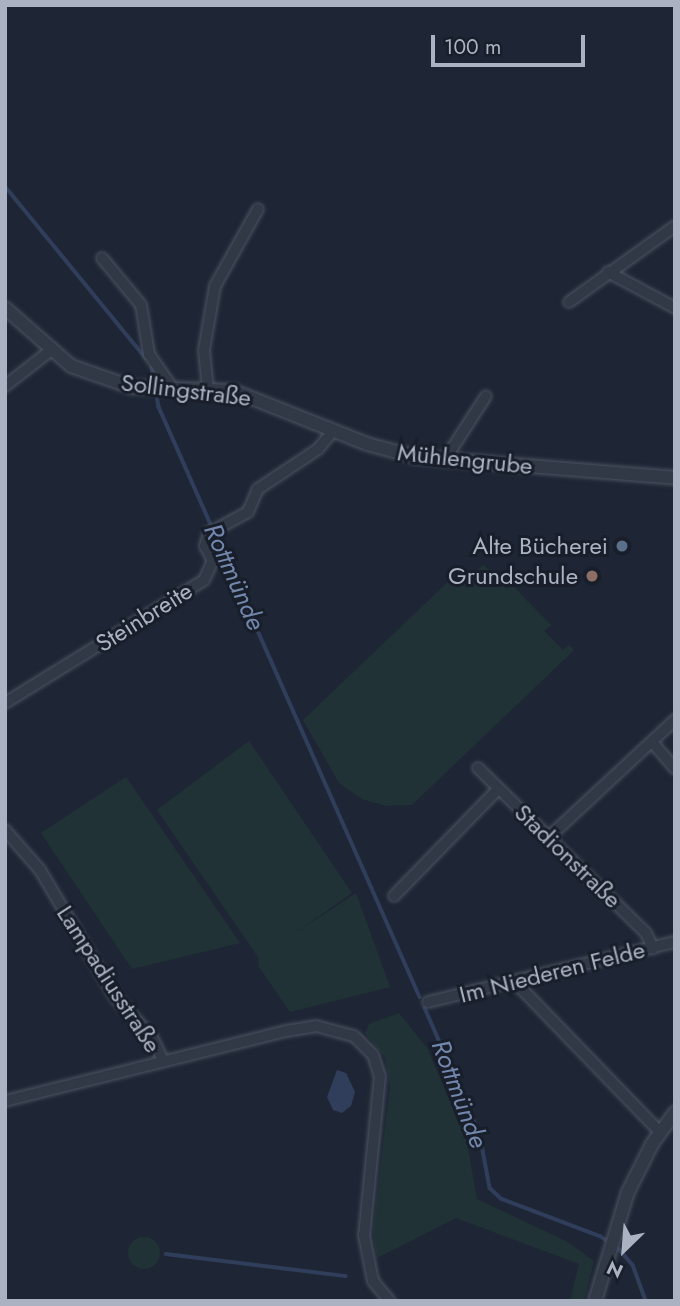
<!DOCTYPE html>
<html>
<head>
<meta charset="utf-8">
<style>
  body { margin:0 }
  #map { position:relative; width:680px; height:1306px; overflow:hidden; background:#1e2635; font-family:Jost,sans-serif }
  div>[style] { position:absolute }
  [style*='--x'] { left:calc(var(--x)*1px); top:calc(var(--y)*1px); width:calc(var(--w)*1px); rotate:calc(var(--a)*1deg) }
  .green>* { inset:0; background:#203236 }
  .round { border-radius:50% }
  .water>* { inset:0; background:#303e5b }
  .stream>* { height:3.5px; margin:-1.75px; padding:0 1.75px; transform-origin:1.75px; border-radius:1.75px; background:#303e5b }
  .roads { filter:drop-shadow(0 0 2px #4c5361) drop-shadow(0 0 2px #4c5361) }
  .minor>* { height:10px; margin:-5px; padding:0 5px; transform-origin:5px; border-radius:5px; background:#323946 }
  .tertiary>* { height:12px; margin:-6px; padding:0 6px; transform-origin:6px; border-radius:6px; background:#323946 }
  .dots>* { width:19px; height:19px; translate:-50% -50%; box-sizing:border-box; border:4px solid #181e2a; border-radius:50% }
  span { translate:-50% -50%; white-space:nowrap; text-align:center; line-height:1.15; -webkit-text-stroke:6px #181e2a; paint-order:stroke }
  .street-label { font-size:24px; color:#abb3c3 }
  .poi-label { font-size:24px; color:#abb3c3 }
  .right { translate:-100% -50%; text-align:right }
  .water-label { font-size:26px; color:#7387ac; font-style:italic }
  .frame { position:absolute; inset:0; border:7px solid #abb3c3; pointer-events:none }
  .north { position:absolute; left:589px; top:1215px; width:70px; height:70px; -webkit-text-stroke:5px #181e2a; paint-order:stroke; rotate:205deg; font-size:19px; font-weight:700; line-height:28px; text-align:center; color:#abb3c3 }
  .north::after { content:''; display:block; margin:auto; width:24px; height:32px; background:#abb3c3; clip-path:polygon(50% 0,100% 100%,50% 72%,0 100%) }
  .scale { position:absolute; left:431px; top:35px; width:154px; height:32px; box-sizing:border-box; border:4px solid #abb3c3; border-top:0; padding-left:9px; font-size:21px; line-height:24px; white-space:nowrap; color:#abb3c3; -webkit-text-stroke:5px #181e2a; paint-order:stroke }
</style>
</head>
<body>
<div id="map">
  <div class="green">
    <div style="clip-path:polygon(484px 565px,507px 589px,512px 585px,551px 625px,544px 631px,563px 650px,569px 645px,574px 650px,412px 805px,386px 806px,362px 799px,339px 783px,303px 720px,452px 578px,458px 583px)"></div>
    <div style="clip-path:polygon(249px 741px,352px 893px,295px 933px,356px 893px,390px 987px,290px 1012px,259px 967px,258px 957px,157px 810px)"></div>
    <div style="clip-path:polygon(126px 777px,240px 943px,132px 969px,41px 833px)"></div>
    <div style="clip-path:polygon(399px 1013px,427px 1048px,466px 1138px,477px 1199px,566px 1241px,594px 1261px,584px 1301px,570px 1301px,579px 1264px,456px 1218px,377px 1258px,373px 1232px,390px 1085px,385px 1057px,365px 1033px,369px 1024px)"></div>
    <div class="round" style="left:128px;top:1237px;width:32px;height:32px"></div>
  </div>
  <div class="water">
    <div style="clip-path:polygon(337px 1070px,346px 1073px,355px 1092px,351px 1106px,342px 1113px,333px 1110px,327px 1097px)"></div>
  </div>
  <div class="stream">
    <div style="--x:5;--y:186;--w:222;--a:50.7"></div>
    <div style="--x:152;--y:367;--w:41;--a:80.1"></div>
    <div style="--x:159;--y:407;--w:645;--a:66.14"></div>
    <div style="--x:425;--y:1008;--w:137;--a:66.4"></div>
    <div style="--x:480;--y:1134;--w:55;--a:79.5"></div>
    <div style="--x:490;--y:1188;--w:16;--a:43"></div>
    <div style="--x:502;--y:1199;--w:105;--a:20.7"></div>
    <div style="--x:600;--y:1236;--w:23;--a:34"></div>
    <div style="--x:619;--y:1249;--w:21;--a:49"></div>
    <div style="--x:633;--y:1265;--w:38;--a:70"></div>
    <div style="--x:166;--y:1254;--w:181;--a:7"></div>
  </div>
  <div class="roads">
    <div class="minor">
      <div style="--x:102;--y:258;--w:61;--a:50.3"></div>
      <div style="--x:141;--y:305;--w:50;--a:80.7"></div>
      <div style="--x:149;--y:354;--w:42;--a:55.6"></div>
      <div style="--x:608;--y:272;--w:76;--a:28.2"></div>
      <div style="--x:569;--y:302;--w:130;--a:-35.6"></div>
      <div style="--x:5;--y:386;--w:57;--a:-37.9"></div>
      <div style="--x:208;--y:389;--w:39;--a:-96"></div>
      <div style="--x:204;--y:350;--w:65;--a:-80.2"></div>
      <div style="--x:215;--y:286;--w:88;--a:-60.8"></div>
      <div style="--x:444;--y:461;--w:77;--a:-57.1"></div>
      <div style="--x:5;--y:703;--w:234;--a:-31.7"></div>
      <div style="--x:204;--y:580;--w:21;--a:-65"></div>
      <div style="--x:213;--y:561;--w:17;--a:-118"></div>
      <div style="--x:205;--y:546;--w:14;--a:-73"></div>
      <div style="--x:209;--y:533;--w:44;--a:-28.3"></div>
      <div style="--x:248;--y:512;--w:25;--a:-67"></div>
      <div style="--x:258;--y:489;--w:72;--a:-33.7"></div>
      <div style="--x:318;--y:449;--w:23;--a:-50"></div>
      <div style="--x:652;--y:742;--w:35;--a:49"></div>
      <div style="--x:478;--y:768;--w:235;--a:44.5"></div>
      <div style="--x:646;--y:933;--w:17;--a:65"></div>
      <div style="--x:5;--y:830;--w:53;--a:48.8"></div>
      <div style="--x:40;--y:870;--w:147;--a:59.4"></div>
      <div style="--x:115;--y:997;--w:54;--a:47.2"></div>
      <div style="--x:152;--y:1037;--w:26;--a:65"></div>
      <div style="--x:550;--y:836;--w:171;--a:-42.9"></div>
      <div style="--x:394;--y:896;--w:149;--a:-45.8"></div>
      <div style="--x:515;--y:982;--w:209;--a:46"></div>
      <div style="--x:428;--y:1002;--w:254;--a:-13.7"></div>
      <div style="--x:5;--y:1101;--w:290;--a:-14"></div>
      <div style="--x:286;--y:1031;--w:30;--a:-9"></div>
      <div style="--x:316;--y:1026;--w:39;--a:15"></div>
      <div style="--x:354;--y:1036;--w:27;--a:45"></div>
      <div style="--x:373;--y:1055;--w:22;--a:72"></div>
      <div style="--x:380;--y:1076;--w:160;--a:95.7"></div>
      <div style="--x:364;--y:1235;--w:47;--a:78.9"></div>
      <div style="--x:373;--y:1281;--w:26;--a:50"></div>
    </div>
    <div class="tertiary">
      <div style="--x:5;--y:308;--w:88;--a:41.3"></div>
      <div style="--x:71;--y:366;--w:64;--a:19.3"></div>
      <div style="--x:131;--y:387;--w:103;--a:2.2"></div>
      <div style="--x:234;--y:391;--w:143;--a:21.7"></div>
      <div style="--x:367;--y:444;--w:51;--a:14.9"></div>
      <div style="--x:416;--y:457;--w:260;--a:4.6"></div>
      <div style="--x:595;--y:1301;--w:114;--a:-73.2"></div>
      <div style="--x:628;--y:1192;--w:54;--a:-63.4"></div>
      <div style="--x:652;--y:1144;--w:39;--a:-54"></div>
    </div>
  </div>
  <div class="dots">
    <div style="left:622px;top:546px;background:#5c6f8a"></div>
    <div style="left:592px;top:576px;background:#8d6e63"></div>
  </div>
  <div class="street-label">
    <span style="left:186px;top:390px;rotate:7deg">Sollingstraße</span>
    <span style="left:465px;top:459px;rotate:6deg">Mühlengrube</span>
    <span style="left:144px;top:617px;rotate:-32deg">Steinbreite</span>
    <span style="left:568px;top:856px;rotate:44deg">Stadionstraße</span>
    <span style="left:552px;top:972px;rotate:-14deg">Im Niederen Felde</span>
    <span style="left:109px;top:979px;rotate:57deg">Lampadiusstraße</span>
  </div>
  <div class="poi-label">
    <span class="right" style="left:608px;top:546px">Alte Bücherei</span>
    <span class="right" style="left:578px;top:576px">Grundschule</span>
  </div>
  <div class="water-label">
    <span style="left:234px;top:577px;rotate:66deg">Rottmünde</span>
    <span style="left:459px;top:1094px;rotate:69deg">Rottmünde</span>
  </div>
  <div class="frame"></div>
  <div class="north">N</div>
  <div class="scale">100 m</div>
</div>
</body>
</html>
